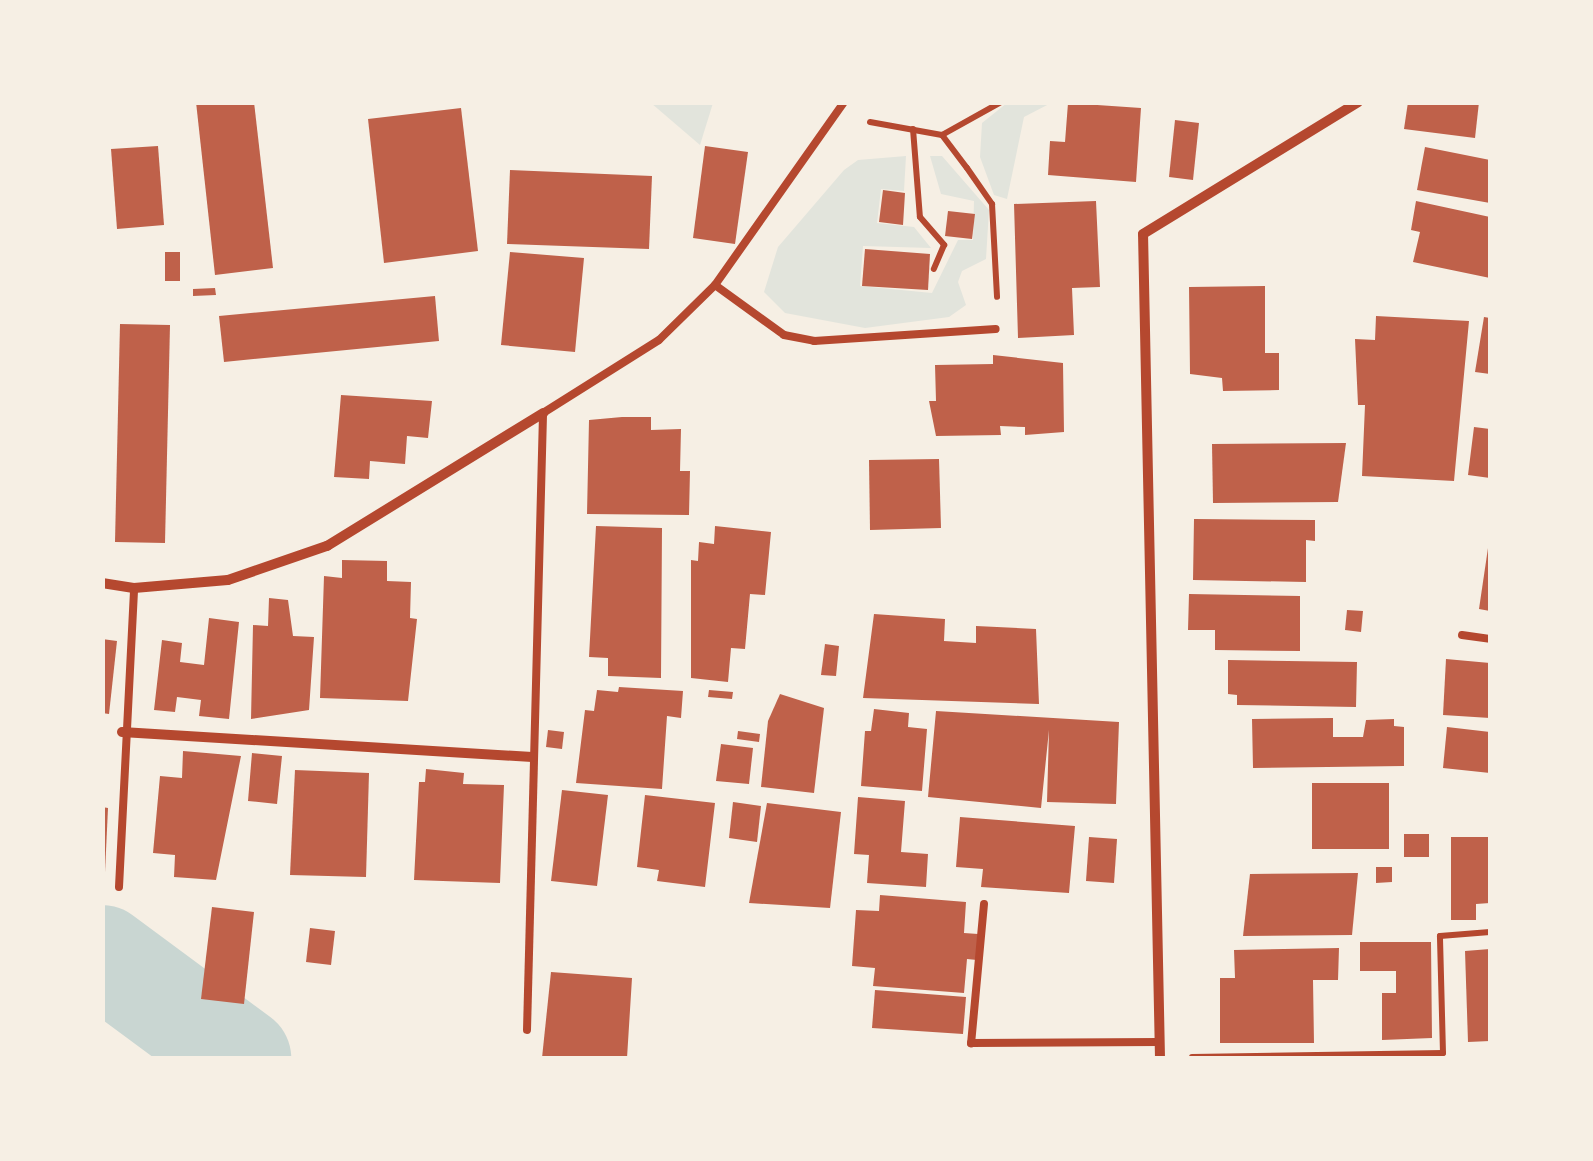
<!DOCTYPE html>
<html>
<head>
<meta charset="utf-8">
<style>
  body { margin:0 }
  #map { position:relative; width:1593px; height:1161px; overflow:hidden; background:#f6efe4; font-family:"Golos Text",sans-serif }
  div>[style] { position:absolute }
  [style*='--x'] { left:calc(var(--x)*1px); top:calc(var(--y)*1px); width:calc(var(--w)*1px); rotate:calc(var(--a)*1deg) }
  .green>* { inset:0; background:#e2e4dc }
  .river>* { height:102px; margin:-51px; padding:0 51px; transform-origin:51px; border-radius:51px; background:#c9d6d2 }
  .building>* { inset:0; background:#bf614a }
  .path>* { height:6px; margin:-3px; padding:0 3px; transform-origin:3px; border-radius:3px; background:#b5482f }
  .service>* { height:8px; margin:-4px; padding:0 4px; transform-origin:4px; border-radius:4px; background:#b5482f }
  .minor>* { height:10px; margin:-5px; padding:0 5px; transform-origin:5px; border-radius:5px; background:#b5482f }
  span { translate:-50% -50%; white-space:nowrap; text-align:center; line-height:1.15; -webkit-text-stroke:10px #f6efe4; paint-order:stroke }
  .frame { position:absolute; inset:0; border:105px solid #f6efe4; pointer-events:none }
</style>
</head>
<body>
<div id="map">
  <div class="green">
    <div style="clip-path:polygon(651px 103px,713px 103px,700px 145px)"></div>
    <div style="clip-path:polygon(1007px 103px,1051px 103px,1024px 117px,1007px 199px,994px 195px,980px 157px,982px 123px)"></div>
    <div style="clip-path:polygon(906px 156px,904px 191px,881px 189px,877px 223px,914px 227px,931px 248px,863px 246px,860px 286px,932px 293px,958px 240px,973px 240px,974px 201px,941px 194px,930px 156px,942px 156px,989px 210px,986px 259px,962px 271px,958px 282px,966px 305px,949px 317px,865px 328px,785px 313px,764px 292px,778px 247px,844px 170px,858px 160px)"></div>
  </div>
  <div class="river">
    <div style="--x:102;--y:956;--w:172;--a:36.5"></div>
  </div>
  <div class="building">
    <div style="clip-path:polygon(196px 102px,254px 102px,273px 268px,215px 275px)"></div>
    <div style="clip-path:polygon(1408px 102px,1479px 102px,1475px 138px,1404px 129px)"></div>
    <div style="clip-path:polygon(1068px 103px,1141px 108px,1136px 182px,1048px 175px,1050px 141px,1065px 142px)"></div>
    <div style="clip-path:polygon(461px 108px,478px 251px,384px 263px,368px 119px)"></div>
    <div style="clip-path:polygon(1175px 120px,1199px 123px,1193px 180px,1169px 177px)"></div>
    <div style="clip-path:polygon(158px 146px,164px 225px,117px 229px,111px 149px)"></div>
    <div style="clip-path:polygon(705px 146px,748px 152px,735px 244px,693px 238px)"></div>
    <div style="clip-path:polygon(1425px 147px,1490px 160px,1490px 203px,1417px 190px)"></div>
    <div style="clip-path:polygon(510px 170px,652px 176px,649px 249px,507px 244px)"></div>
    <div style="clip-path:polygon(883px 190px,905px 193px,903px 225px,879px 222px)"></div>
    <div style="clip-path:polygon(1096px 201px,1100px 287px,1072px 288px,1074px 335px,1018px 338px,1014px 204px)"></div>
    <div style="clip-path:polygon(1416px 201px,1490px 217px,1490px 278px,1413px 262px,1420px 232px,1411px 230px)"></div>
    <div style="clip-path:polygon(948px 211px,975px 214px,972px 239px,945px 236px)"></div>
    <div style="clip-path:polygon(865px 249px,930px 254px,928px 290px,862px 286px)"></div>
    <div style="clip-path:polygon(165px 252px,180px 252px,180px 281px,165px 281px)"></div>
    <div style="clip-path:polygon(510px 252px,584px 258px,575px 352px,501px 345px)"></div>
    <div style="clip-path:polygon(1265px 286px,1265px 353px,1279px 353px,1279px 390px,1223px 391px,1222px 378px,1190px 374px,1189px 287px)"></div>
    <div style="clip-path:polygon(215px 288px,216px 295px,193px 296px,193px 289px)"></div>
    <div style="clip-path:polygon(435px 296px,439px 341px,224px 362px,219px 316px)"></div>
    <div style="clip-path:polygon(1376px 316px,1469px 321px,1454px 481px,1362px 476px,1365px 405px,1358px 405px,1355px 339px,1375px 340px)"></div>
    <div style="clip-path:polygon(1484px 317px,1490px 318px,1490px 374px,1475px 372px)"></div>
    <div style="clip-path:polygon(120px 324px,170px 325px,165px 543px,115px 542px)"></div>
    <div style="clip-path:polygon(993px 355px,1063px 363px,1064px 432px,1025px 435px,1025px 427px,1000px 426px,1001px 435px,936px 436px,929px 401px,936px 401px,935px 365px,993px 364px)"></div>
    <div style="clip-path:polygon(341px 395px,432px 401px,428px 438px,407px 436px,405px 464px,370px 461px,369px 479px,334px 477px)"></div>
    <div style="clip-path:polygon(622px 417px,651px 417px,651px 430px,681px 429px,680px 471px,690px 471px,689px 515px,587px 514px,589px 420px)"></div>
    <div style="clip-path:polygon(1474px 427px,1490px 429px,1490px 478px,1468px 475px)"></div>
    <div style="clip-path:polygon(1346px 443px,1338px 502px,1213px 503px,1212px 444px)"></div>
    <div style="clip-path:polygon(939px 459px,941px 528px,870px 530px,869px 460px)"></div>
    <div style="clip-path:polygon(1194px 519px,1315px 520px,1315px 541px,1306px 540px,1306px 582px,1193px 580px)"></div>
    <div style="clip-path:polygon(596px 526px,662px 528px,661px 678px,608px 676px,608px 658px,589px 657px)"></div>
    <div style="clip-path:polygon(715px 526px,771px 532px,765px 595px,750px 594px,745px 649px,731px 648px,728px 682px,691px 678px,691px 560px,698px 561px,699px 542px,714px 544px)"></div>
    <div style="clip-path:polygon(1488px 548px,1490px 549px,1490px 611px,1479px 609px)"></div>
    <div style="clip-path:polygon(342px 560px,387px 561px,387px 581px,411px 582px,410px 618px,417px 619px,408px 701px,320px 698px,324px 576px,342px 578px)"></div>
    <div style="clip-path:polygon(1189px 594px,1300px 596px,1300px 651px,1215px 650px,1215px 630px,1188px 630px)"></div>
    <div style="clip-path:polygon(269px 598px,288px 600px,293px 636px,314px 637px,309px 710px,251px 719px,253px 625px,268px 626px)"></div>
    <div style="clip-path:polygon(1347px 610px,1363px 611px,1361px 632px,1345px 630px)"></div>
    <div style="clip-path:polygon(874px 614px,945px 619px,944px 641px,976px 643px,976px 626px,1036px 629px,1039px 704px,863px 698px)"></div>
    <div style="clip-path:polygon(209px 618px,239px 622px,229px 719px,199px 716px,201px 700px,177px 697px,175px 712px,154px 710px,162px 640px,182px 643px,180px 662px,204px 665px)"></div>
    <div style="clip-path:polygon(102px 639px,117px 641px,109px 714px,102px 713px)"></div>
    <div style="clip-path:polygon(825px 644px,839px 646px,836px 676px,821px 675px)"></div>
    <div style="clip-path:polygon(1446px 659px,1490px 663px,1490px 718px,1443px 715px)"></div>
    <div style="clip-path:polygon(1228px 660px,1357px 662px,1356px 707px,1237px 705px,1237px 695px,1228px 694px)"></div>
    <div style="clip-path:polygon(619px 687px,683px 691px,681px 718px,667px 716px,662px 789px,576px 783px,585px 710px,594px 711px,597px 690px,618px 692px)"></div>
    <div style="clip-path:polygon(709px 690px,733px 692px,732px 699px,708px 697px)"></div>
    <div style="clip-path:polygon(780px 694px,824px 708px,814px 793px,761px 787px,768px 721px)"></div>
    <div style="clip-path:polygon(874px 709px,909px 713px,908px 727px,927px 729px,922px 791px,861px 786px,865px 731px,871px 731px)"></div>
    <div style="clip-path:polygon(936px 711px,1119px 722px,1116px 804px,1047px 802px,1049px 730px,1041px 808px,928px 797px)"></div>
    <div style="clip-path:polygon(1333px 718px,1333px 737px,1363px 737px,1366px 720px,1394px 719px,1394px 726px,1404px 727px,1404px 766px,1253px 768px,1252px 719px)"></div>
    <div style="clip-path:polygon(1447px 727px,1490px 732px,1490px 773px,1443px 768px)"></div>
    <div style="clip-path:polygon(548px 730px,564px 732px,562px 749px,546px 747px)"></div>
    <div style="clip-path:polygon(738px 731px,760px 734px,759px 742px,737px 739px)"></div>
    <div style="clip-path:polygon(721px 744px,753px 748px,749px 784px,716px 781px)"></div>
    <div style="clip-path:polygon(183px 751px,241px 756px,216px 880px,174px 877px,175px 855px,153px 853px,160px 776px,182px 778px)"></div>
    <div style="clip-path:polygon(252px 753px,282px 756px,277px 804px,248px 801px)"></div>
    <div style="clip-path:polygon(426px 769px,464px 773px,463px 784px,504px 785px,500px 883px,414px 880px,419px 782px,425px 782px)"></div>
    <div style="clip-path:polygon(295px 770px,369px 773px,366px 877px,290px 875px)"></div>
    <div style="clip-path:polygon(1312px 783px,1389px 783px,1389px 849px,1312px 849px)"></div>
    <div style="clip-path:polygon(562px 790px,608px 795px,597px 886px,551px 881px)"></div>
    <div style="clip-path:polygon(645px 795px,715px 803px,705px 887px,657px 881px,659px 870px,637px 867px)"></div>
    <div style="clip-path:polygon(858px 797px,905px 801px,901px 852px,928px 854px,926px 887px,867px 883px,869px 855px,854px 854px)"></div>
    <div style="clip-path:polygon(733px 802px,761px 806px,757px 842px,729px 838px)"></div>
    <div style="clip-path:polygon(767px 803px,841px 812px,830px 908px,749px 903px)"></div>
    <div style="clip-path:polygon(102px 807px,108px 808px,105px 872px,102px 872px)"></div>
    <div style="clip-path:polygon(960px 817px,1075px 826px,1069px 893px,981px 887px,983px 869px,956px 867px)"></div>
    <div style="clip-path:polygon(1404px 834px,1429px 834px,1429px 857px,1404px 857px)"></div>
    <div style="clip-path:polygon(1089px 837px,1117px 839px,1114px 883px,1086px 881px)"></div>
    <div style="clip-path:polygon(1451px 837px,1490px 837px,1490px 903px,1476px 904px,1476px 920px,1451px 920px)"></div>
    <div style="clip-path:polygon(1376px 867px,1392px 867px,1392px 882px,1376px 883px)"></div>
    <div style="clip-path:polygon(1358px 873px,1352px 935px,1243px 936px,1250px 874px)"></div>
    <div style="clip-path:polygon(880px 895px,966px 902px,964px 933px,978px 934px,977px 960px,967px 959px,964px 993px,873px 986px,875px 968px,852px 966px,856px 910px,879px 911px)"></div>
    <div style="clip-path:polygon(212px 907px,254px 912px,244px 1004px,201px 999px)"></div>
    <div style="clip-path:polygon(310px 928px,335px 931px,331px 965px,306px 962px)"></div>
    <div style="clip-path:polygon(1360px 942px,1431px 942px,1432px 1038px,1382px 1040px,1382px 993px,1396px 993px,1396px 971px,1360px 971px)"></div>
    <div style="clip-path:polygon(1339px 948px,1338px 980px,1313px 980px,1314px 1043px,1220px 1043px,1220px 978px,1235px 978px,1234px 950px)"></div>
    <div style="clip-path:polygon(1490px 949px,1490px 1041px,1468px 1042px,1465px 951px)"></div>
    <div style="clip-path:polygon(551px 972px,632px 978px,627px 1058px,542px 1058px)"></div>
    <div style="clip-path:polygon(875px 990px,966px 997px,963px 1034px,872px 1028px)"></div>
  </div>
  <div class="path">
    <div style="--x:870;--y:122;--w:73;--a:10.2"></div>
    <div style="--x:942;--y:135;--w:41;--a:52.9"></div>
    <div style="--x:967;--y:168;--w:44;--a:55.2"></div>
    <div style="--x:992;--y:204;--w:93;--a:86.9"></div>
    <div style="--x:913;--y:129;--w:88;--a:85.5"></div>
    <div style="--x:920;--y:217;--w:37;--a:49"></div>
    <div style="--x:944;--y:245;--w:26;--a:113"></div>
    <div style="--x:942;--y:135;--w:68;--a:-29.2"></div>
    <div style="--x:1192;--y:1057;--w:251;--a:-0.9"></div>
    <div style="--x:1443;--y:1053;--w:117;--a:-91.5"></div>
    <div style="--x:1440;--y:936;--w:50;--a:-4.6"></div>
  </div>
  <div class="service">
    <div style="--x:715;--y:285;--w:85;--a:35.9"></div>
    <div style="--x:784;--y:335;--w:31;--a:11"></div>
    <div style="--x:814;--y:341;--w:182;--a:-3.8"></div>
    <div style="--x:1462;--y:635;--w:28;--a:8"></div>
    <div style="--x:119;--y:887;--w:299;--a:-87.1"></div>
    <div style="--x:984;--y:904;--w:140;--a:95.3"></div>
    <div style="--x:971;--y:1043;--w:188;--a:-0.3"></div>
    <div style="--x:527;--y:1030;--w:617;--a:-88.51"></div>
    <div style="--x:543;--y:413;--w:137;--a:-32.2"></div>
    <div style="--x:659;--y:340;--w:78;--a:-44.5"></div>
    <div style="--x:715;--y:285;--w:224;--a:-54.8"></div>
  </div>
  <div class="minor">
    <div style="--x:102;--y:583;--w:32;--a:9"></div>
    <div style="--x:134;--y:588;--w:94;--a:-4.9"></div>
    <div style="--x:228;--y:580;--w:105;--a:-19"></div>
    <div style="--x:327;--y:546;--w:254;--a:-31.6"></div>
    <div style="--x:122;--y:732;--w:411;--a:3.5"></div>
    <div style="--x:1160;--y:1058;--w:824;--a:-91.18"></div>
    <div style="--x:1143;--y:234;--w:252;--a:-31.5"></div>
  </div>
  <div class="frame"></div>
</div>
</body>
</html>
